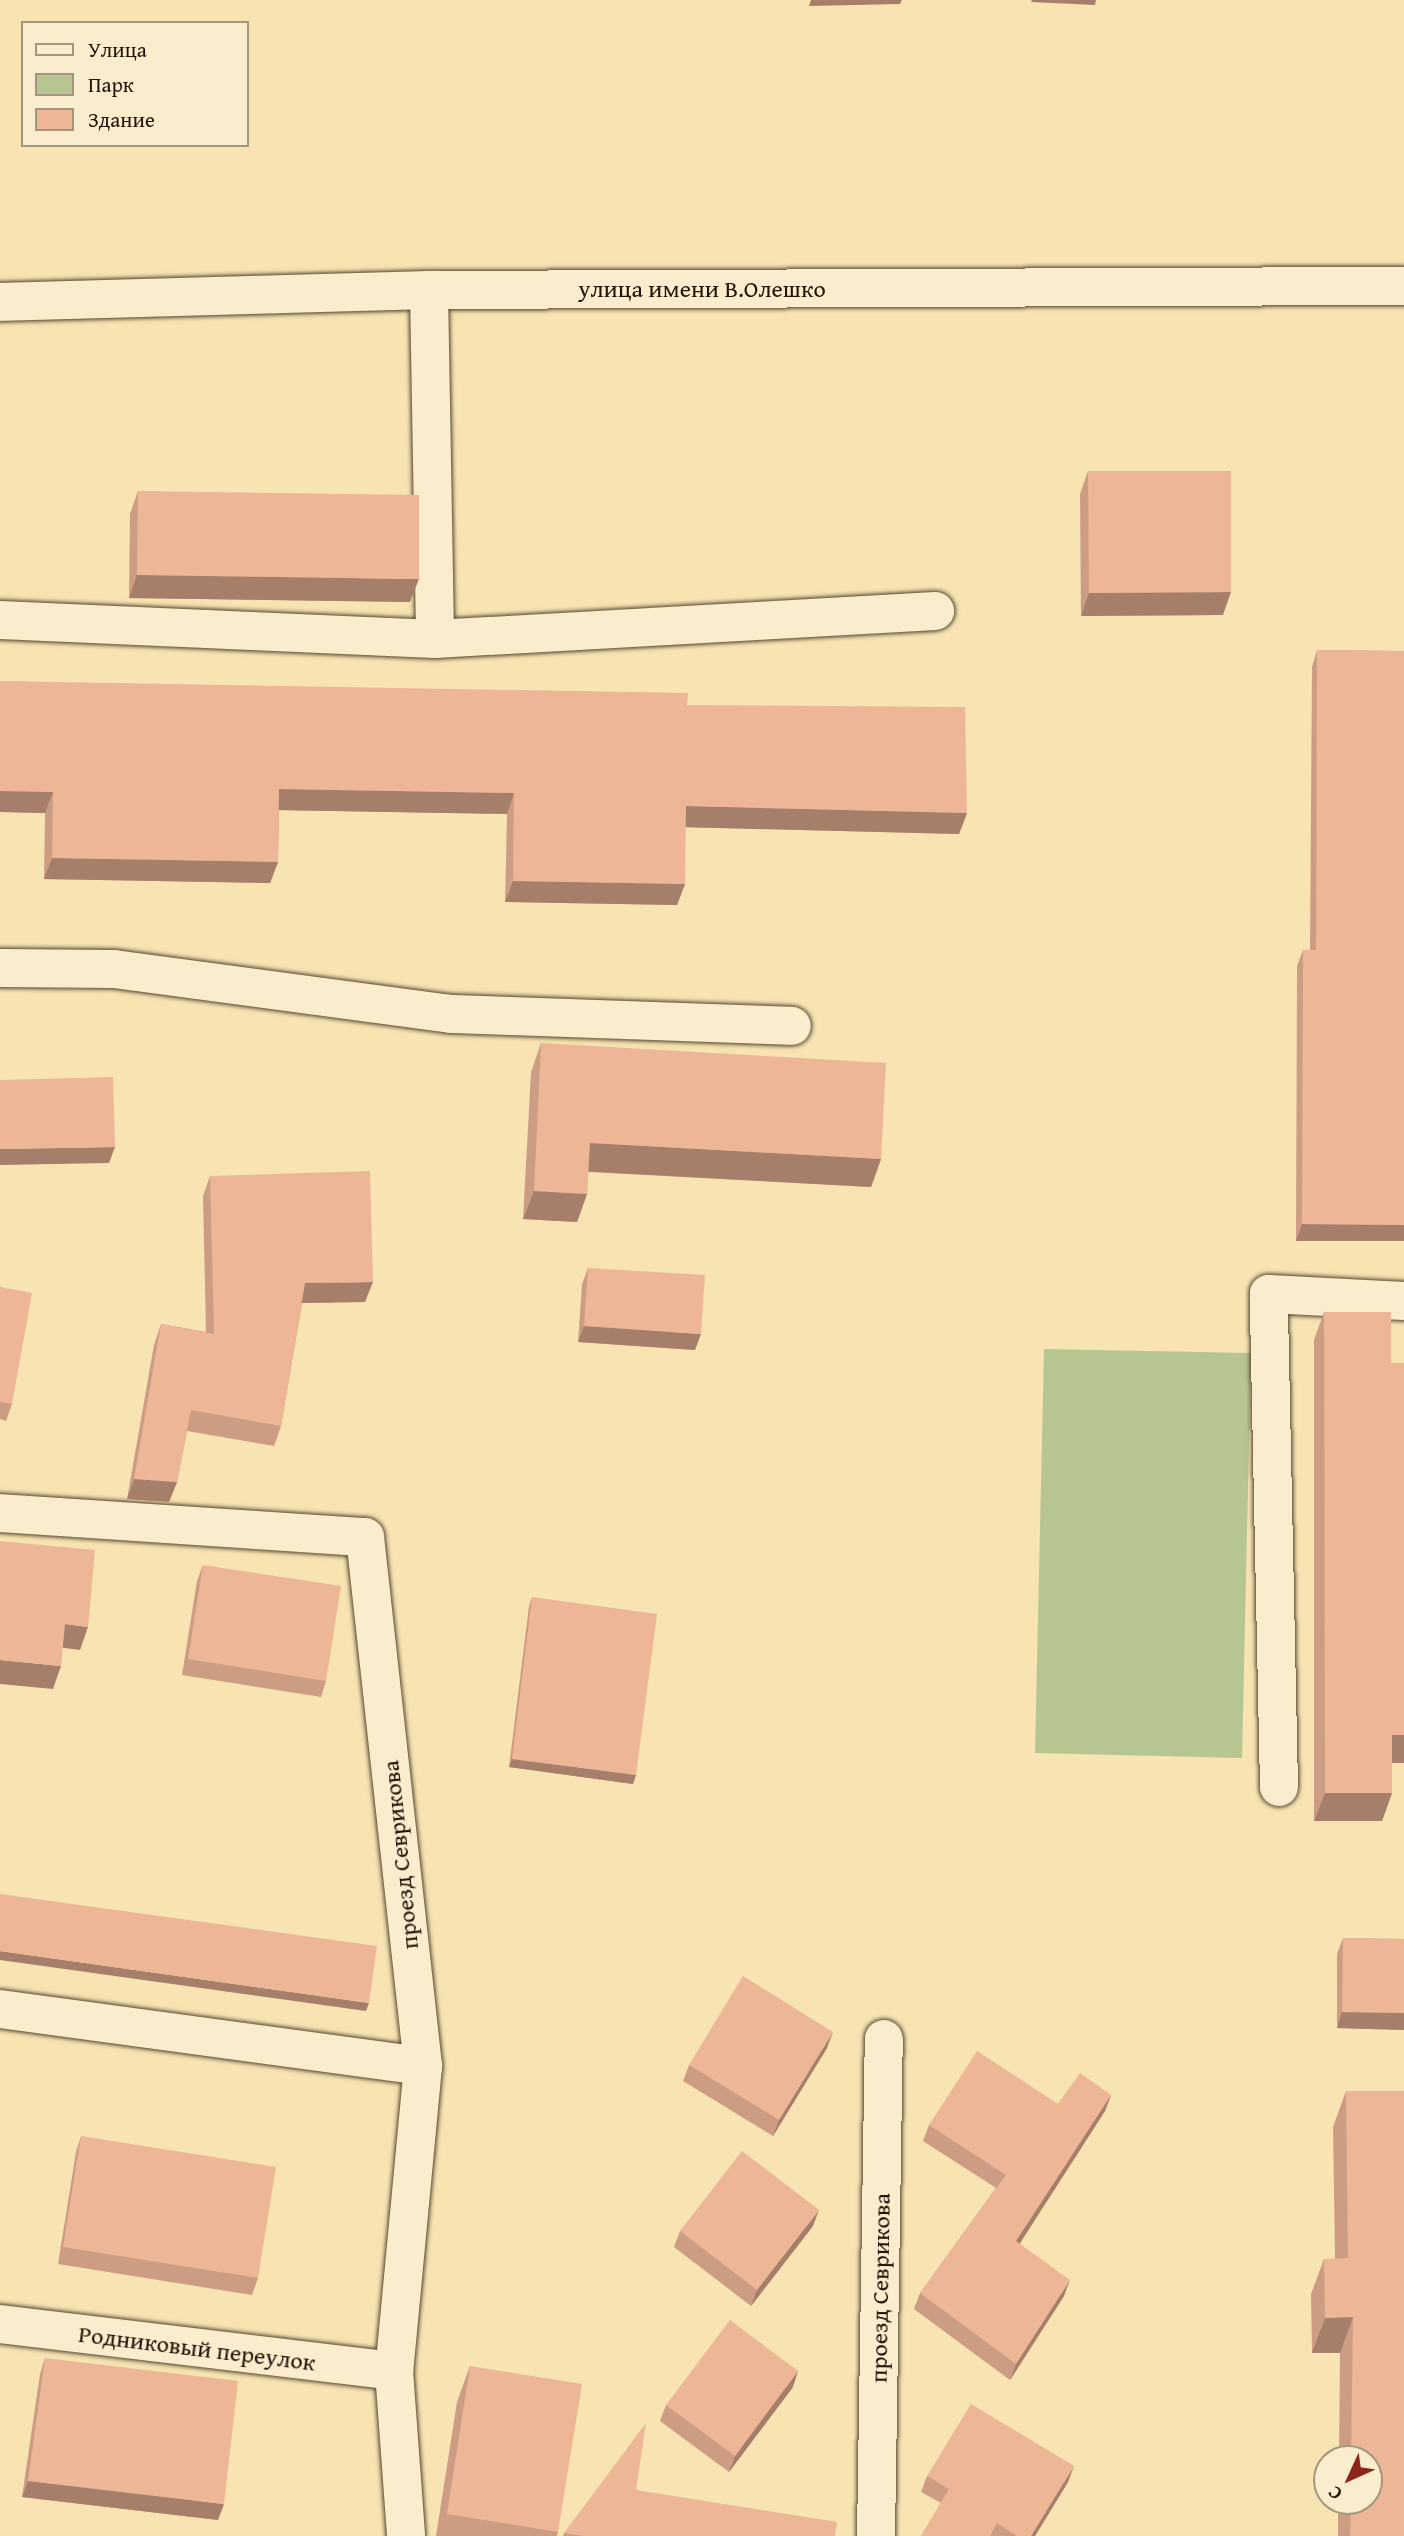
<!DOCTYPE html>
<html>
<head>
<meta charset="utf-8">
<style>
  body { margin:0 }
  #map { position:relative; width:1404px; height:2536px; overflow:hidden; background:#f7e4b2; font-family:"Gentium Book Plus",serif }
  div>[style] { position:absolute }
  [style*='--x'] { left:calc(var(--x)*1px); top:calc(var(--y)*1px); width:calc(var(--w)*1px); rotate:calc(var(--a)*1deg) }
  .green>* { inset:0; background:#b7c590 }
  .roads { filter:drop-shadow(0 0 2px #564732) drop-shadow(0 0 2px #564732) }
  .minor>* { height:38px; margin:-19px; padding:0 19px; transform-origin:19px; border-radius:19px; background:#faedcd }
  .wall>* { inset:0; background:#cc9d82 }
  .shaded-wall>* { inset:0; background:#a67f6a }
  .building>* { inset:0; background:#edb697 }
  span { translate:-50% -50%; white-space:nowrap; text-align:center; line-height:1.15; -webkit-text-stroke:5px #faedcd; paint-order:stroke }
  .street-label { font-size:24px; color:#201308 }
  .legend { position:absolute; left:21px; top:21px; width:228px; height:126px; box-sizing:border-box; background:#faedcd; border:2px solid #a3967e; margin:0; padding:9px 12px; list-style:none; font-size:21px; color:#201308 }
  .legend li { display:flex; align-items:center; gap:14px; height:35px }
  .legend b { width:35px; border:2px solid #a3967e }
  .north { position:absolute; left:1313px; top:2445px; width:70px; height:70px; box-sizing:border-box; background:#faedcd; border:2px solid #a3967e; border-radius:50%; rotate:225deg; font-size:19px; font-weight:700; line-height:28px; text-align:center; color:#201308 }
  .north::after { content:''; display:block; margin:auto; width:24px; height:32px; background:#8f2418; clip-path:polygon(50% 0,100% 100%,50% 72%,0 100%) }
</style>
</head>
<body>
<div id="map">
  <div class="green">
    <div style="clip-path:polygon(1044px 1349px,1251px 1353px,1242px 1758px,1035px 1753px)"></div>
  </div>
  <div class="roads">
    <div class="minor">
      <div style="--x:429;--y:290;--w:349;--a:89"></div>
      <div style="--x:0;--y:302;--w:429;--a:-1.6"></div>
      <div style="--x:429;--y:290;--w:975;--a:-0.24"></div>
      <div style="--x:0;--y:620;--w:435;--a:2.5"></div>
      <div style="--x:435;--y:639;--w:501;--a:-3.21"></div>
      <div style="--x:0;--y:968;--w:114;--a:0.5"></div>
      <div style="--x:114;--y:969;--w:340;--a:7.6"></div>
      <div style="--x:451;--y:1014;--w:341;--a:2"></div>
      <div style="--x:0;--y:1513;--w:366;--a:3.8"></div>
      <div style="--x:365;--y:1537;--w:532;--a:83.74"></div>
      <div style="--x:423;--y:2066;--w:306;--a:95.4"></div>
      <div style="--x:394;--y:2371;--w:165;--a:85.8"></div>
      <div style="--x:1279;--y:1787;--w:493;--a:-91.2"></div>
      <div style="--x:1269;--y:1294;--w:135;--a:3"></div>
      <div style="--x:0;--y:2009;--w:427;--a:7.7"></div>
      <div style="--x:0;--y:2324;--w:397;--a:6.8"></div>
      <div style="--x:876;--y:2536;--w:497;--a:-89.1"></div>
    </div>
  </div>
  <div class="wall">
    <div style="clip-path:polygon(1088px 471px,1223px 615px,1081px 616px,1080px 494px)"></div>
    <div style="clip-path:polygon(138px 491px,410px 602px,129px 598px,130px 514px)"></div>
    <div style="clip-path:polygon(1317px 650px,1404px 651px,1404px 1241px,1296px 1241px,1297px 966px,1303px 950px,1310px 950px,1312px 667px)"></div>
    <div style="clip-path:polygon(0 681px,687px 705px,967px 813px,959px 834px,685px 827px,685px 884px,677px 905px,505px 902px,507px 814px,279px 810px,278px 862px,270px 883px,44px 879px,45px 813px,0 812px)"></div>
    <div style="clip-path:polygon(541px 1043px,881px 1159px,871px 1187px,588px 1172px,587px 1194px,577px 1222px,523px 1219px,531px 1072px)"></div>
    <div style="clip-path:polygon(210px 1176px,365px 1302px,302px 1303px,281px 1426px,274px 1446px,187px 1431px,177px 1482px,169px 1502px,127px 1499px,154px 1345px,161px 1324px,206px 1332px,203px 1196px)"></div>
    <div style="clip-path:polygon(588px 1268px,695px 1350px,578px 1342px,582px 1284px)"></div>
    <div style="clip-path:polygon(0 1287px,12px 1404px,6px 1421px,0 1419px)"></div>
    <div style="clip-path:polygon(1324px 1312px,1391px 1363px,1404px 1363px,1404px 1763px,1392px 1763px,1392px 1793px,1382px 1821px,1314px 1821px,1314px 1340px)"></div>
    <div style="clip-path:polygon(203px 1565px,326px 1681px,321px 1697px,182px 1675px,197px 1581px)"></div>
    <div style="clip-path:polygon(532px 1597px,633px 1784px,509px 1767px,529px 1606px)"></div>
    <div style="clip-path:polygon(1343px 1938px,1404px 1939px,1404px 2030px,1337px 2028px,1337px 1954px)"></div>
    <div style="clip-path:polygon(827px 2048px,773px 2136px,683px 2081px,689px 2065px)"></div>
    <div style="clip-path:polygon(1346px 2091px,1404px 2536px,1338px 2536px,1338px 2501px,1369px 2501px,1369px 2459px,1339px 2459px,1340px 2353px,1312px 2353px,1311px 2294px,1324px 2259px,1335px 2259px,1333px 2127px)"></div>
    <div style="clip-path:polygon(1111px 2095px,1105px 2111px,1020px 2243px,1064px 2296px,1010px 2380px,914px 2309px,920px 2293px,996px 2188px,923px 2141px,929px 2125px)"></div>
    <div style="clip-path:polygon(81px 2136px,258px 2278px,252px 2295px,58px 2264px,76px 2152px)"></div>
    <div style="clip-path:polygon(813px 2226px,751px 2306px,674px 2247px,680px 2231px)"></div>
    <div style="clip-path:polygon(45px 2358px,218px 2520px,22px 2497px,40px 2374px)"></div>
    <div style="clip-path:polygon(470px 2366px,558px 2532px,557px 2536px,436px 2536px,457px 2402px)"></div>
    <div style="clip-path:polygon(793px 2387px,729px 2472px,660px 2421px,666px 2405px)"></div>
    <div style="clip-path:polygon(927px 2476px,1068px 2482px,1035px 2536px,921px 2536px,941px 2503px,921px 2492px)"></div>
    <div style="clip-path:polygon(636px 2490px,835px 2536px,563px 2536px,564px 2533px)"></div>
  </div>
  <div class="shaded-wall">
    <div style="clip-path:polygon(811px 0,902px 0,900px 4px,809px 6px)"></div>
    <div style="clip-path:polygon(1032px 0,1096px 0,1095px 5px,1031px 2px)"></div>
    <div style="clip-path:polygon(137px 575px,419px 579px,410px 602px,129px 598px)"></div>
    <div style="clip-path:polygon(1231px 592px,1223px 615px,1081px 616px,1089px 593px)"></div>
    <div style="clip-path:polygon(279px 789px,514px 793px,507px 814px,272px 810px)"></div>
    <div style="clip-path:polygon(0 791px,53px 792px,45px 813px,0 812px)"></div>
    <div style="clip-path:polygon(686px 806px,967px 813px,959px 834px,678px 827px)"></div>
    <div style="clip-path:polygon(52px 858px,278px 862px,270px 883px,44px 879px)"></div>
    <div style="clip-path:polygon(513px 881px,685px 884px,677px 905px,505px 902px)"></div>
    <div style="clip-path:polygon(590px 1143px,881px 1159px,871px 1187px,580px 1171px)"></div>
    <div style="clip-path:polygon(115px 1147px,109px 1163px,0 1165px,0 1149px)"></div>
    <div style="clip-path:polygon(534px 1191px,587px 1194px,577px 1222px,523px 1219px)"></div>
    <div style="clip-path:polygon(1302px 1224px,1404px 1225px,1404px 1241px,1296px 1241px)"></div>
    <div style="clip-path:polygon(373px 1282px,365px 1302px,298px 1303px,305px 1283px)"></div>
    <div style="clip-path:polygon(584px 1326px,701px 1334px,695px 1350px,578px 1342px)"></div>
    <div style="clip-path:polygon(134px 1479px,177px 1482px,169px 1502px,127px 1499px)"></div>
    <div style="clip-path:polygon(65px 1624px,88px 1627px,80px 1650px,57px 1647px)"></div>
    <div style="clip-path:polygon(0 1660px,61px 1666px,53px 1689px,0 1684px)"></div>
    <div style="clip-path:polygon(1392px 1735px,1404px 1735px,1404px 1763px,1382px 1763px)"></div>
    <div style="clip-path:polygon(512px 1759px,636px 1775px,633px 1784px,509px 1767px)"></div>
    <div style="clip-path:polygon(1325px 1793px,1392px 1793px,1382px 1821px,1314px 1821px)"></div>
    <div style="clip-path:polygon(0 1951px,369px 2003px,366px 2011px,0 1960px)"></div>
    <div style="clip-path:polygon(1342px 2012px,1404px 2013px,1404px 2030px,1337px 2028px)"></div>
    <div style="clip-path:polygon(833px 2032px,827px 2048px,773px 2136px,779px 2120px)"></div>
    <div style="clip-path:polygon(1111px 2095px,1105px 2111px,1011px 2257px,1016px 2241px)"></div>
    <div style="clip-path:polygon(819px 2210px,813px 2226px,751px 2306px,757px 2290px)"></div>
    <div style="clip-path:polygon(1070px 2280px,1064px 2296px,1010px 2380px,1016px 2364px)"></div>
    <div style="clip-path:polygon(1353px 2317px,1340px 2353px,1312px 2353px,1325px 2318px)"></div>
    <div style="clip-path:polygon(798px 2371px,793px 2387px,729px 2472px,735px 2456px)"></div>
    <div style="clip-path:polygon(1074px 2466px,1068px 2482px,1035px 2536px,1031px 2536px)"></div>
    <div style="clip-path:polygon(28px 2481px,224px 2504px,218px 2520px,22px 2497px)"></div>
  </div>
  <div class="building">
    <div style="clip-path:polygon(1088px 471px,1231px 471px,1231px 592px,1089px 593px)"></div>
    <div style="clip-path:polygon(138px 491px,419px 495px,419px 579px,137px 575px)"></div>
    <div style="clip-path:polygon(1317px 650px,1404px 651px,1404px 1225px,1302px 1224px,1303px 950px,1316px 950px)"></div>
    <div style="clip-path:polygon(0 681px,688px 693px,687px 705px,965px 707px,967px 813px,686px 806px,685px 884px,513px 881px,514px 793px,279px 789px,278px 862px,52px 858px,53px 792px,0 791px)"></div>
    <div style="clip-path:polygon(541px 1043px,886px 1063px,881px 1159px,590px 1143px,587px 1194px,534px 1191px)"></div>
    <div style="clip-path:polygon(113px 1077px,115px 1147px,0 1149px,0 1080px)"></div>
    <div style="clip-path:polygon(370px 1171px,373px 1282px,305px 1283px,281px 1426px,191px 1410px,177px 1482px,134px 1479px,161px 1324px,214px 1334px,210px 1176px)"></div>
    <div style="clip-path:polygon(588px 1268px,705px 1275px,701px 1334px,584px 1326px)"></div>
    <div style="clip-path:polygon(0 1287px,32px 1293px,12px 1404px,0 1402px)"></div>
    <div style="clip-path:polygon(1324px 1312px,1391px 1312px,1391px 1363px,1404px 1363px,1404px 1735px,1392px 1735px,1392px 1793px,1325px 1793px)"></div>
    <div style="clip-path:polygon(0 1541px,95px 1550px,88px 1627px,65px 1624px,61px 1666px,0 1660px)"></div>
    <div style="clip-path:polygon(203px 1565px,341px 1586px,326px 1681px,188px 1659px)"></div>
    <div style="clip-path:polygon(532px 1597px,657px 1614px,636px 1775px,512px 1759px)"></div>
    <div style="clip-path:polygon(0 1894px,377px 1946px,369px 2003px,0 1951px)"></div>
    <div style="clip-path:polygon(1343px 1938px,1404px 1939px,1404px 2013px,1342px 2012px)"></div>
    <div style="clip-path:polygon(743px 1976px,833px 2032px,779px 2120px,689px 2065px)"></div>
    <div style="clip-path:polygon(977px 2051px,1058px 2104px,1080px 2073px,1111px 2095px,1016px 2241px,1070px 2280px,1016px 2364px,920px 2293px,1006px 2175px,929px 2125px)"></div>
    <div style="clip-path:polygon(1346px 2091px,1404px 2091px,1404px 2536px,1350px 2536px,1351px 2501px,1369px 2501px,1369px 2459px,1351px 2459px,1353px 2317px,1325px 2318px,1324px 2259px,1348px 2258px)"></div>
    <div style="clip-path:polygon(81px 2136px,276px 2167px,258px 2278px,63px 2247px)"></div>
    <div style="clip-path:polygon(742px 2151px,819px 2210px,757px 2290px,680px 2231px)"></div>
    <div style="clip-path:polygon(730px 2320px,798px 2371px,735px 2456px,666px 2405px)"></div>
    <div style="clip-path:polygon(45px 2358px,238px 2381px,224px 2504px,28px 2481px)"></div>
    <div style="clip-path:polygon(470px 2366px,582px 2384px,558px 2532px,447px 2514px)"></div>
    <div style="clip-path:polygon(971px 2404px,1074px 2466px,1031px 2536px,1017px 2536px,997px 2523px,990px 2536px,921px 2536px,949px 2489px,927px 2476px)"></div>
    <div style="clip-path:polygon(646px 2423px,636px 2490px,837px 2522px,835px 2536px,584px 2536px,564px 2533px)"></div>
  </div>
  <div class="street-label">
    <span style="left:702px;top:289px">улица имени В.Олешко</span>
    <span style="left:400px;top:1855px;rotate:-96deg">проезд Севрикова</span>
    <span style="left:880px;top:2288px;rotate:-89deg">проезд Севрикова</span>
    <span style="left:197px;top:2348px;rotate:7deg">Родниковый переулок</span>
  </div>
  <ul class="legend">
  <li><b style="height:9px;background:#faedcd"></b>Улица</li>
  <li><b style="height:19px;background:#b7c590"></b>Парк</li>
  <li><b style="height:19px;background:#edb697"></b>Здание</li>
  </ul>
  <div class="north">С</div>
</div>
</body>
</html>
